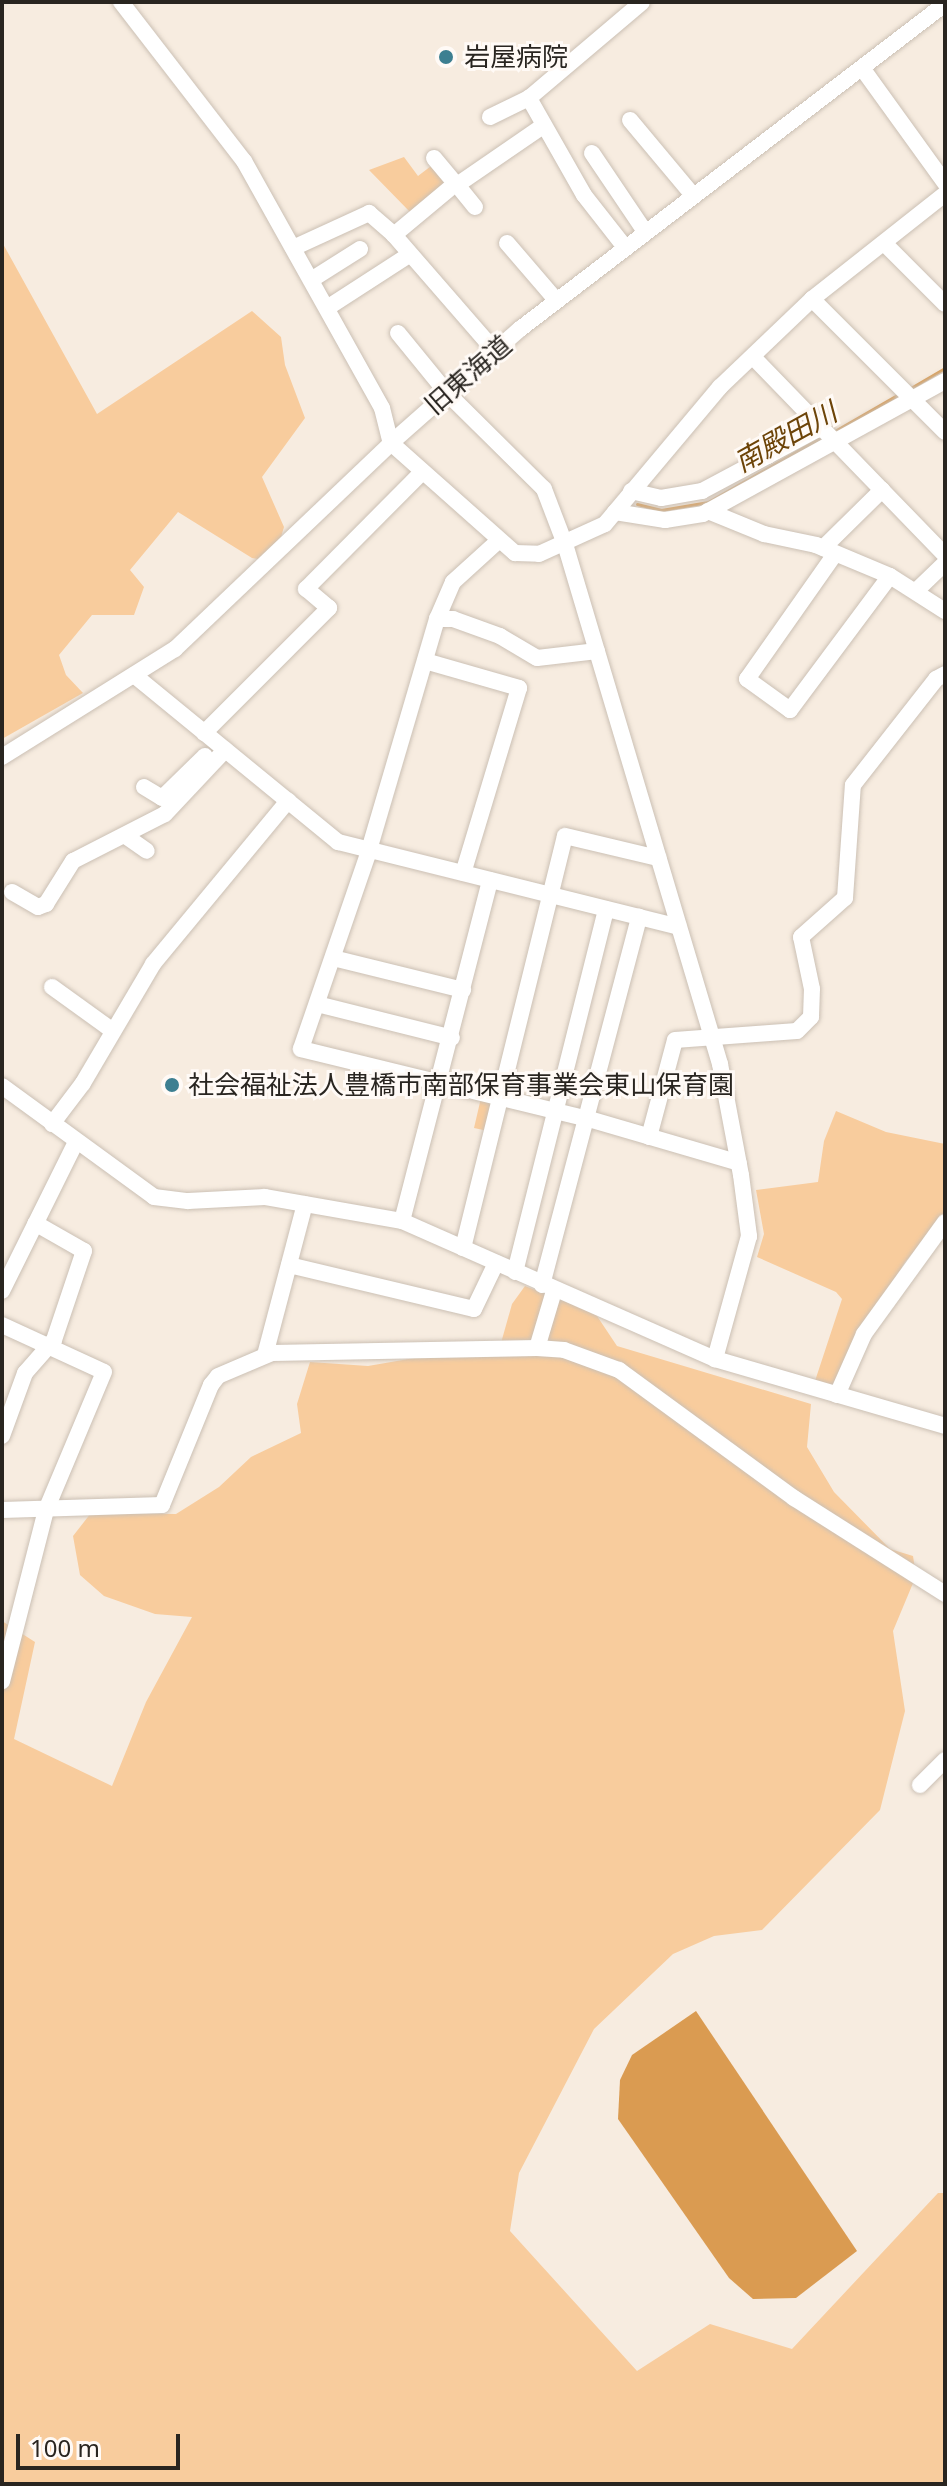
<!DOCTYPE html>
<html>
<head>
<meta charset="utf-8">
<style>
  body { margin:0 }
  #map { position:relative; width:947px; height:2486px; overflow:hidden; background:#f7ece0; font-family:"Noto Sans","Noto Sans JP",sans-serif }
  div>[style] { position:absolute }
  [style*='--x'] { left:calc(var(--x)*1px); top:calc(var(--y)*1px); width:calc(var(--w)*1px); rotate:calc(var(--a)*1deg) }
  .green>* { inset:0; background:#f8cc9d }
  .water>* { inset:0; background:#da9b51 }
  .stream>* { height:3px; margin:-1.5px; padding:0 1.5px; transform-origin:1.5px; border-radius:1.5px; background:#da9b51 }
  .roads { filter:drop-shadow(0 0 2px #cbc0b4) drop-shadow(0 0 2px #cbc0b4) }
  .minor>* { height:16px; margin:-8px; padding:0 8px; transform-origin:8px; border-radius:8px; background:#fff }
  .dots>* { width:22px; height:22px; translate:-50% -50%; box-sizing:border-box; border:4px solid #fffaf6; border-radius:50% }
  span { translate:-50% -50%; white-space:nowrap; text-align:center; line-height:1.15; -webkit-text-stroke:6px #fffaf6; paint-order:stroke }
  .poi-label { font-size:26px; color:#292520 }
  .left { translate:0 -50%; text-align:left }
  .street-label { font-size:26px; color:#292520 }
  .water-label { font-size:28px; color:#6d4408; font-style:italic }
  .frame { position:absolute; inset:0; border:4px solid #292520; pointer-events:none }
  .scale { position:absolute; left:16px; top:2434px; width:164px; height:36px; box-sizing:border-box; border:4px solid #292520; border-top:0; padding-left:10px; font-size:24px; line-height:28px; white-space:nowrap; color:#292520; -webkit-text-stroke:6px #fffaf6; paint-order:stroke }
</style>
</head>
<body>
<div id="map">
  <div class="green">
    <div style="clip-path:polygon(404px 157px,418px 176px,435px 163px,450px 180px,410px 212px,369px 170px)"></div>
    <div style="clip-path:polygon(2px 242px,97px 414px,252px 311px,281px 337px,285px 365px,305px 418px,262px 477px,284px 527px,281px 537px,258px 559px,252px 558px,178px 512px,130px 570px,144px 587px,134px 615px,92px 615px,59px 655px,66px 675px,83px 693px,2px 739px)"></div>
    <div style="clip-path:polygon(481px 1098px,496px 1101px,488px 1131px,474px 1128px)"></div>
    <div style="clip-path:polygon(836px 1111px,886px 1132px,945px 1144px,945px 1214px,905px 1262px,832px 1387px,815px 1381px,842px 1299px,836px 1292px,757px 1257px,764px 1234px,756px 1190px,818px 1182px,824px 1141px)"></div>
    <div style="clip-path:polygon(525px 1286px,595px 1313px,617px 1346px,811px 1404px,807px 1447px,834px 1492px,890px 1549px,913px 1556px,916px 1576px,893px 1631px,905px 1711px,880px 1810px,762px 1930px,714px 1936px,673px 1954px,594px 2029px,519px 2173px,510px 2231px,637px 2371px,710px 2324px,792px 2349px,938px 2193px,945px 2193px,945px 2484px,2px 2484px,2px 1621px,35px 1642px,14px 1739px,112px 1786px,146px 1702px,192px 1617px,155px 1614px,104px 1596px,80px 1575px,73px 1536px,91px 1513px,176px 1514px,219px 1487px,251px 1457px,301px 1433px,297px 1404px,310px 1362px,368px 1366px,501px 1343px,512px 1304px)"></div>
  </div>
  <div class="water">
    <div style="clip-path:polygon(696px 2011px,857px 2251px,796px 2298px,753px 2299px,729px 2278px,618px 2119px,620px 2080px,632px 2055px)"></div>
  </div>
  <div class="stream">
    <div style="--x:909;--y:389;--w:42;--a:-30.3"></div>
    <div style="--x:833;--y:432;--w:76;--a:-29.9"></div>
    <div style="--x:637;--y:504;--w:25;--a:14"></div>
    <div style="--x:661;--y:510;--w:48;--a:-9.7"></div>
    <div style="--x:708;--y:502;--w:131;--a:-29.7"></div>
  </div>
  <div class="roads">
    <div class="minor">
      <div style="--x:121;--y:2;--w:201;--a:52.3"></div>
      <div style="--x:244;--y:161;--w:283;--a:60.8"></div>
      <div style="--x:382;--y:408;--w:36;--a:76"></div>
      <div style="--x:391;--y:443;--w:166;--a:41.6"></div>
      <div style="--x:515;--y:553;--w:24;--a:2"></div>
      <div style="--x:539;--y:554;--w:72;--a:-24.4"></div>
      <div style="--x:605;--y:524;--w:179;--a:-50"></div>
      <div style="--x:720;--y:387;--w:127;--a:-43.7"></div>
      <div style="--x:812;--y:299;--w:169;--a:-38.3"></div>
      <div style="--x:862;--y:68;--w:142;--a:54.2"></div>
      <div style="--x:490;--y:117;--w:43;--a:-26"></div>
      <div style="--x:630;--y:120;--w:95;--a:50.1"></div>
      <div style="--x:592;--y:153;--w:93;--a:56"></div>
      <div style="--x:434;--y:158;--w:35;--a:50"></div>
      <div style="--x:449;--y:189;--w:72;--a:140.1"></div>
      <div style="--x:394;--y:235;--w:154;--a:49"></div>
      <div style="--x:475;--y:207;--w:28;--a:-129"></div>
      <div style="--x:457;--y:185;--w:104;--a:-34.5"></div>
      <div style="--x:507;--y:243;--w:75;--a:49.3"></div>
      <div style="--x:884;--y:243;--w:86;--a:45"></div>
      <div style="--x:624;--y:246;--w:65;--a:-128.1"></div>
      <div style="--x:584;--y:195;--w:112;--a:-119.6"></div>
      <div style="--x:529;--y:98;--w:148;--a:-40.3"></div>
      <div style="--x:293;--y:248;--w:84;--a:-24.7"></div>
      <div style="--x:369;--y:213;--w:33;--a:41"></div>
      <div style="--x:311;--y:280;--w:58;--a:-32.3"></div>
      <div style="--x:812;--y:299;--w:188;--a:45"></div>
      <div style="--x:327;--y:308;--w:98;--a:-32.9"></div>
      <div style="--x:398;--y:333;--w:77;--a:50.8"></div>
      <div style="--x:447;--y:393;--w:136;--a:44.7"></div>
      <div style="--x:544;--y:489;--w:59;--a:69.1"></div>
      <div style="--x:565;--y:544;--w:543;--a:73.4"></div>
      <div style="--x:720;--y:1064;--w:113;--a:79.3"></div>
      <div style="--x:741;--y:1175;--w:62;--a:82.5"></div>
      <div style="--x:749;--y:1236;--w:128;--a:105.5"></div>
      <div style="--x:754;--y:358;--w:274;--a:45.9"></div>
      <div style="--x:631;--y:491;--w:31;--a:13"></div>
      <div style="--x:661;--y:498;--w:42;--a:-9.7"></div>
      <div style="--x:702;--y:491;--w:136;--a:-28.1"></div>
      <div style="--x:708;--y:511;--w:61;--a:22.3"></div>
      <div style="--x:764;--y:534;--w:53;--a:11.9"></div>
      <div style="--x:816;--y:545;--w:80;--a:22.7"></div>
      <div style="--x:890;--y:576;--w:65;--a:32.5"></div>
      <div style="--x:615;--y:512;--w:51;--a:9.1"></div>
      <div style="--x:665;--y:520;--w:38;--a:-9"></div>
      <div style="--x:703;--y:514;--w:276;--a:-28.8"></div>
      <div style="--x:823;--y:548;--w:83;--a:-44.5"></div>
      <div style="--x:835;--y:554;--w:153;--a:125.1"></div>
      <div style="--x:747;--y:679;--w:53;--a:35.8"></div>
      <div style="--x:790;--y:710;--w:167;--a:-53.3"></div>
      <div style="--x:917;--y:590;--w:39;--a:-44"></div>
      <div style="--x:437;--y:619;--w:40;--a:-66.6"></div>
      <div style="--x:453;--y:582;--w:59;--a:-42.3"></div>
      <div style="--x:597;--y:651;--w:60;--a:173.3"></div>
      <div style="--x:537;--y:658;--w:43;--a:-149.3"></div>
      <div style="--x:500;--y:636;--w:50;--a:-160.1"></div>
      <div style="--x:453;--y:619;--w:16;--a:180"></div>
      <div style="--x:437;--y:619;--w:245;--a:106.4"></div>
      <div style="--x:368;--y:854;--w:206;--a:109"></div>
      <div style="--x:301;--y:1049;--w:296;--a:13.7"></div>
      <div style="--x:589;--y:1119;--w:156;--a:16.3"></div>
      <div style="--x:425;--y:661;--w:98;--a:16"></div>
      <div style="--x:519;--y:688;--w:193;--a:106.8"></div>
      <div style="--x:134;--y:675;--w:264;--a:39.3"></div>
      <div style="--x:338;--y:842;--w:351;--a:14"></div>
      <div style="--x:204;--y:733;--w:177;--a:-45"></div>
      <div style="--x:329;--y:608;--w:30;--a:-140"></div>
      <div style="--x:306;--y:589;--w:165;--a:-45.2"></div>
      <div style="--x:2;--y:757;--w:204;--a:-32"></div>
      <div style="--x:175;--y:649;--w:298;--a:-43.6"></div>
      <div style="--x:391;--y:443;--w:172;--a:-41.5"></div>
      <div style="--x:520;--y:329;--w:535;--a:-37.41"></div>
      <div style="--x:144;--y:787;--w:21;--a:31"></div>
      <div style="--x:162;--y:798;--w:60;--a:-44.3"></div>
      <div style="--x:127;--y:837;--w:24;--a:35"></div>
      <div style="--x:12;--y:892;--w:30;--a:30"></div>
      <div style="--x:38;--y:907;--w:9;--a:-21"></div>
      <div style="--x:46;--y:904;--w:51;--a:-57.9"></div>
      <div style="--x:73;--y:861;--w:103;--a:-27.1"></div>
      <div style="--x:165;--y:814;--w:88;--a:-46.8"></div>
      <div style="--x:333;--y:958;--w:134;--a:13.8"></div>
      <div style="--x:52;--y:987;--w:75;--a:35.8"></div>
      <div style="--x:317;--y:1004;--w:139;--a:14.1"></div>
      <div style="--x:2;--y:1086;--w:188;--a:36.1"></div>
      <div style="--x:154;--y:1197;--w:34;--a:7"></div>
      <div style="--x:188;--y:1201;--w:77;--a:-3"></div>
      <div style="--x:265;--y:1197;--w:139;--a:9.9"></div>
      <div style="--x:402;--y:1221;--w:342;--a:23.8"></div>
      <div style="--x:715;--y:1359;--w:240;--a:16.2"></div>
      <div style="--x:52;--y:1124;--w:51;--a:-52.9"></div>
      <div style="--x:83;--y:1083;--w:138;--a:-59.5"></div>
      <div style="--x:153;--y:964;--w:212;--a:-50.4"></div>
      <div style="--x:649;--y:1137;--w:100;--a:-75"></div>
      <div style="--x:675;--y:1040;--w:122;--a:-4.2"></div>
      <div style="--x:797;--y:1031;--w:20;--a:-45"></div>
      <div style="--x:811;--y:1017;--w:28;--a:-88"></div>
      <div style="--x:812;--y:989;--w:53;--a:-101.9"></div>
      <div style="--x:801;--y:937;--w:59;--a:-41.6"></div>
      <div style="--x:845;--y:898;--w:113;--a:-86"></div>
      <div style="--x:853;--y:785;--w:135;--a:-51.9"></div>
      <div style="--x:936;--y:679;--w:10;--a:-29"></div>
      <div style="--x:402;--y:1221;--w:352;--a:-75.5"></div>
      <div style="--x:463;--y:1248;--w:424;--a:-76.1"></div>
      <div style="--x:565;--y:836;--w:96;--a:13.3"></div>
      <div style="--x:289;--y:1265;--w:190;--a:13.4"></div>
      <div style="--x:474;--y:1309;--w:51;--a:-64.4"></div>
      <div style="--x:515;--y:1272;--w:374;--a:-75.9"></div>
      <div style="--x:542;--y:1285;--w:381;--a:-75.2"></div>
      <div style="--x:2;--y:1291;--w:166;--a:-63.6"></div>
      <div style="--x:2;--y:1325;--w:112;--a:24.7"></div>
      <div style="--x:104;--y:1372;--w:150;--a:112.8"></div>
      <div style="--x:46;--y:1510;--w:177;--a:104.4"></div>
      <div style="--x:537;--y:1348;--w:59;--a:-73.4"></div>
      <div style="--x:265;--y:1355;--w:156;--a:-75.2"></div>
      <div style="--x:837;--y:1395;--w:67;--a:-66.1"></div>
      <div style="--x:864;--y:1334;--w:138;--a:-54.1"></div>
      <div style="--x:2;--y:1436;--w:67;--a:-69.9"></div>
      <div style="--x:25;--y:1373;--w:44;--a:-48.7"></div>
      <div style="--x:54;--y:1340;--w:94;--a:-71.4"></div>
      <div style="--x:84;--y:1251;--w:56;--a:-150.3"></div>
      <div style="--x:2;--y:1510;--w:160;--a:-1.8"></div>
      <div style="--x:162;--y:1505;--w:130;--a:-67.8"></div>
      <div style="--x:211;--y:1385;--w:11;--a:-52"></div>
      <div style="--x:218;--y:1376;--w:59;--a:-23.1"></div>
      <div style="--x:272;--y:1353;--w:265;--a:-1.1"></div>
      <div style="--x:537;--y:1348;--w:27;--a:4"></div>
      <div style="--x:564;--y:1350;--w:59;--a:20"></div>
      <div style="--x:619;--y:1370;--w:217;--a:36.2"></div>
      <div style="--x:794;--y:1498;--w:179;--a:32.4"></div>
      <div style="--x:920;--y:1785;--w:35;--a:-45"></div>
    </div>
  </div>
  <div class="dots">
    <div style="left:446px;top:57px;background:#3d7f91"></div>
    <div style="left:172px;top:1085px;background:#3d7f91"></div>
  </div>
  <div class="poi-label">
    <span class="left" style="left:464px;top:57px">岩屋病院</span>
    <span class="left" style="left:188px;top:1085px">社会福祉法人豊橋市南部保育事業会東山保育園</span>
  </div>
  <div class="street-label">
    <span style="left:468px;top:375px;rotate:-41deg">旧東海道</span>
  </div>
  <div class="water-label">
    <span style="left:785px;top:436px;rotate:-29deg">南殿田川</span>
  </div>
  <div class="frame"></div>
  <div class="scale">100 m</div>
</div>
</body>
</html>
